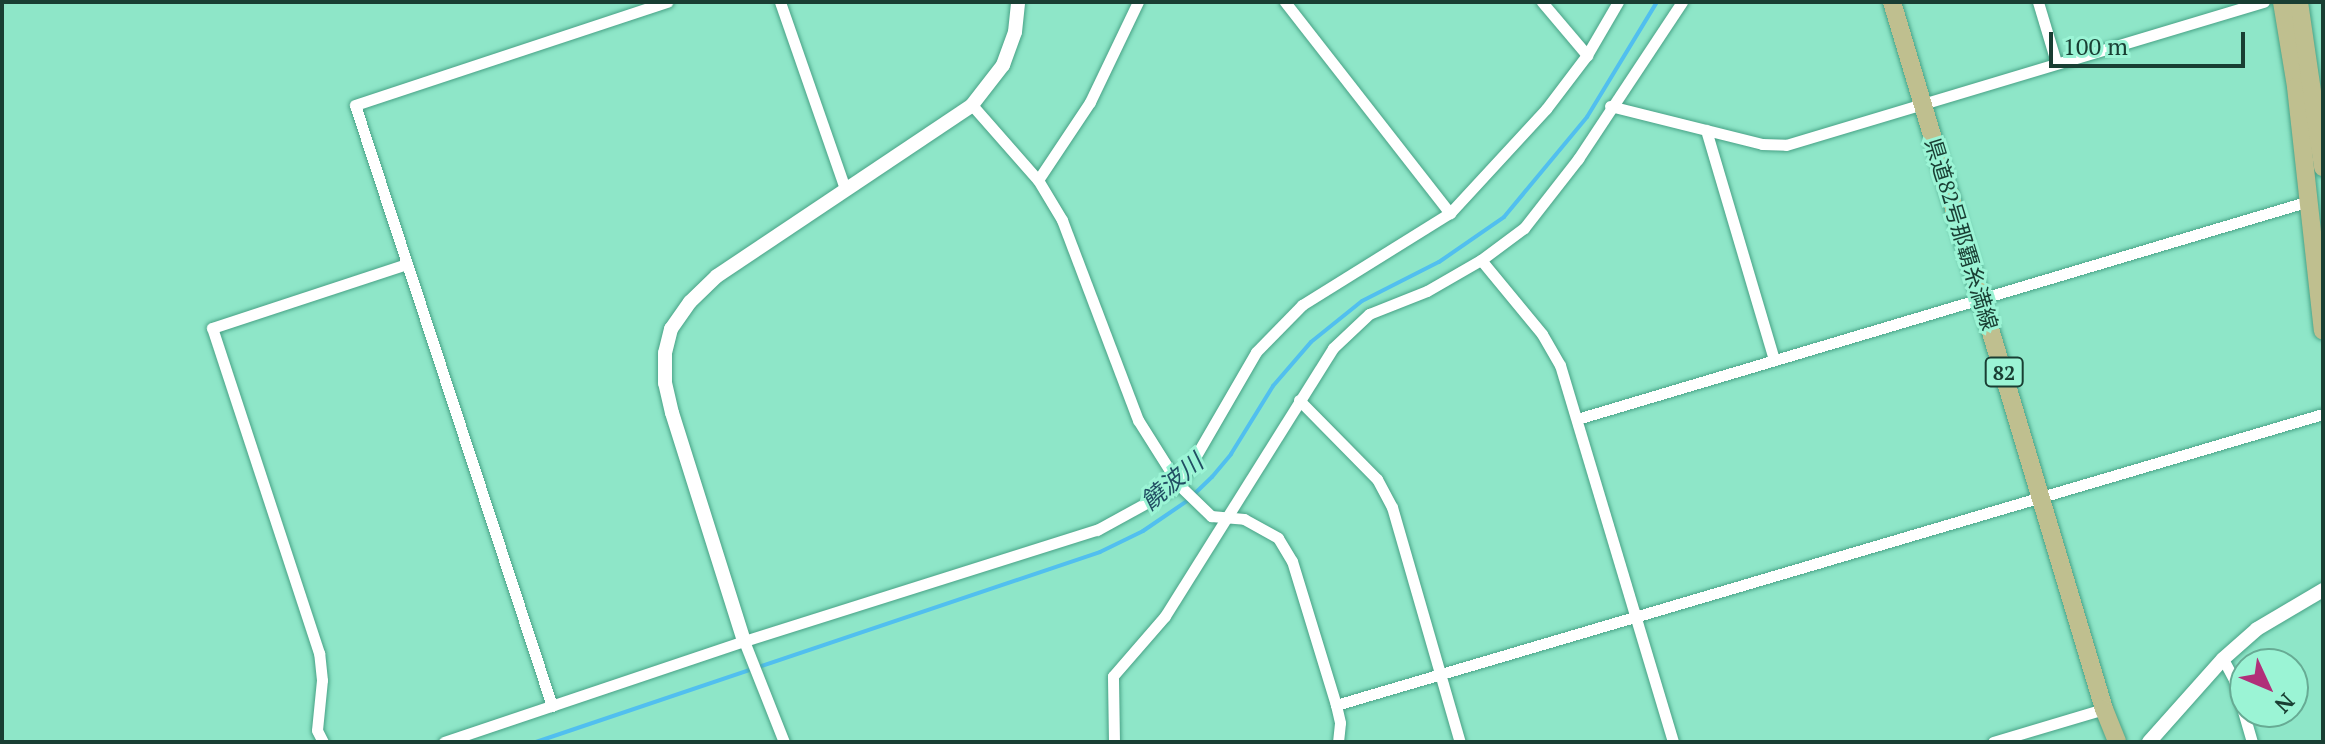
<!DOCTYPE html>
<html>
<head>
<meta charset="utf-8">
<style>
  body { margin:0 }
  #map { position:relative; width:2325px; height:744px; overflow:hidden; background:#8ee6c8; font-family:"PT Serif","Noto Sans JP",serif }
  div>[style] { position:absolute }
  [style*='--x'] { left:calc(var(--x)*1px); top:calc(var(--y)*1px); width:calc(var(--w)*1px); rotate:calc(var(--a)*1deg) }
  .stream>* { height:4px; margin:-2px; padding:0 2px; transform-origin:2px; border-radius:2px; background:#51bfef }
  .roads { filter:drop-shadow(0 0 2px #48a286) drop-shadow(0 0 2px #48a286) }
  .minor>* { height:11px; margin:-5.5px; padding:0 5.5px; transform-origin:5.5px; border-radius:5.5px; background:#fff }
  .tertiary>* { height:14px; margin:-7px; padding:0 7px; transform-origin:7px; border-radius:7px; background:#fff }
  .primary>* { height:18px; margin:-9px; padding:0 9px; transform-origin:9px; border-radius:9px; background:#bfbf8f }
  span { translate:-50% -50%; white-space:nowrap; text-align:center; line-height:1.15; -webkit-text-stroke:6px #9bf4d5; paint-order:stroke }
  .shield-label span { padding:2px 6px; background:#9bf4d5; border:2px solid; border-radius:6px; -webkit-text-stroke-width:0 }
  .shield-label { font-size:20px; color:#193e33; font-weight:700 }
  .street-label { font-size:22px; color:#193e33 }
  .water-label { font-size:24px; color:#214e63; font-style:italic }
  .frame { position:absolute; inset:0; border:4px solid #193e33; pointer-events:none }
  .north { position:absolute; left:2229px; top:648px; width:80px; height:80px; box-sizing:border-box; background:#9bf4d5; border:2px solid #67ab94; border-radius:50%; rotate:134deg; font-size:22px; font-weight:700; line-height:32px; text-align:center; color:#193e33 }
  .north::after { content:''; display:block; margin:auto; width:28px; height:36px; background:#b12f79; clip-path:polygon(50% 0,100% 100%,50% 72%,0 100%) }
  .scale { position:absolute; left:2049px; top:32px; width:196px; height:36px; box-sizing:border-box; border:4px solid #193e33; border-top:0; padding-left:10px; font-size:24px; line-height:28px; white-space:nowrap; color:#193e33; -webkit-text-stroke:6px #9bf4d5; paint-order:stroke }
</style>
</head>
<body>
<div id="map">
  <div class="stream">
    <div style="--x:536;--y:742;--w:595;--a:-18.62"></div>
    <div style="--x:1100;--y:552;--w:48;--a:-26"></div>
    <div style="--x:1143;--y:531;--w:53;--a:-34.3"></div>
    <div style="--x:1187;--y:501;--w:35;--a:-44"></div>
    <div style="--x:1212;--y:477;--w:30;--a:-50"></div>
    <div style="--x:1231;--y:454;--w:80;--a:-58.3"></div>
    <div style="--x:1273;--y:386;--w:58;--a:-49.2"></div>
    <div style="--x:1311;--y:342;--w:65;--a:-38.8"></div>
    <div style="--x:1362;--y:301;--w:86;--a:-26.9"></div>
    <div style="--x:1439;--y:262;--w:79;--a:-34.7"></div>
    <div style="--x:1504;--y:217;--w:130;--a:-50.3"></div>
    <div style="--x:1587;--y:117;--w:135;--a:-58.7"></div>
  </div>
  <div class="roads">
    <div class="minor">
      <div style="--x:780;--y:2;--w:198;--a:70.8"></div>
      <div style="--x:1285;--y:2;--w:268;--a:52"></div>
      <div style="--x:1542;--y:2;--w:70;--a:49.7"></div>
      <div style="--x:2038;--y:2;--w:63;--a:73.3"></div>
      <div style="--x:972;--y:105;--w:100;--a:48.7"></div>
      <div style="--x:1038;--y:180;--w:47;--a:59"></div>
      <div style="--x:1062;--y:220;--w:214;--a:69.2"></div>
      <div style="--x:1138;--y:420;--w:77;--a:57.8"></div>
      <div style="--x:1179;--y:485;--w:45;--a:44.1"></div>
      <div style="--x:1211;--y:516;--w:33;--a:5"></div>
      <div style="--x:1244;--y:519;--w:39;--a:29"></div>
      <div style="--x:1278;--y:538;--w:27;--a:59"></div>
      <div style="--x:1292;--y:561;--w:151;--a:73"></div>
      <div style="--x:1336;--y:705;--w:18;--a:77"></div>
      <div style="--x:1340;--y:723;--w:19;--a:96"></div>
      <div style="--x:1610;--y:106;--w:157;--a:14"></div>
      <div style="--x:1762;--y:144;--w:24;--a:2"></div>
      <div style="--x:1786;--y:145;--w:499;--a:-16.7"></div>
      <div style="--x:1706;--y:130;--w:239;--a:73.5"></div>
      <div style="--x:1038;--y:180;--w:94;--a:-56.3"></div>
      <div style="--x:1090;--y:102;--w:111;--a:-64.4"></div>
      <div style="--x:1481;--y:260;--w:96;--a:50.5"></div>
      <div style="--x:1542;--y:334;--w:36;--a:60"></div>
      <div style="--x:1560;--y:365;--w:394;--a:73.3"></div>
      <div style="--x:1299;--y:400;--w:111;--a:45.4"></div>
      <div style="--x:1377;--y:479;--w:32;--a:62"></div>
      <div style="--x:1392;--y:507;--w:245;--a:73.9"></div>
      <div style="--x:1577;--y:419;--w:764;--a:-16.58"></div>
      <div style="--x:744;--y:641;--w:109;--a:68.4"></div>
      <div style="--x:2223;--y:659;--w:24;--a:62"></div>
      <div style="--x:2234;--y:680;--w:65;--a:73.8"></div>
      <div style="--x:1336;--y:705;--w:1029;--a:-16.43"></div>
      <div style="--x:552;--y:706;--w:632;--a:-108.15"></div>
      <div style="--x:355;--y:105;--w:329;--a:-18.3"></div>
      <div style="--x:323;--y:742;--w:13;--a:-117"></div>
      <div style="--x:317;--y:730;--w:50;--a:-84.3"></div>
      <div style="--x:322;--y:680;--w:27;--a:-96"></div>
      <div style="--x:319;--y:653;--w:342;--a:-108.2"></div>
      <div style="--x:212;--y:328;--w:205;--a:-18.2"></div>
      <div style="--x:444;--y:742;--w:317;--a:-18.6"></div>
      <div style="--x:744;--y:641;--w:370;--a:-17.5"></div>
      <div style="--x:1097;--y:530;--w:94;--a:-28.8"></div>
      <div style="--x:1179;--y:485;--w:154;--a:-59.9"></div>
      <div style="--x:1256;--y:352;--w:66;--a:-45.6"></div>
      <div style="--x:1302;--y:305;--w:174;--a:-31.9"></div>
      <div style="--x:1450;--y:213;--w:142;--a:-47.3"></div>
      <div style="--x:1546;--y:109;--w:68;--a:-52.8"></div>
      <div style="--x:1587;--y:55;--w:61;--a:-59.7"></div>
      <div style="--x:1114;--y:742;--w:66;--a:-90.9"></div>
      <div style="--x:1113;--y:676;--w:79;--a:-49.1"></div>
      <div style="--x:1165;--y:616;--w:316;--a:-57.9"></div>
      <div style="--x:1333;--y:348;--w:50;--a:-43.4"></div>
      <div style="--x:1369;--y:314;--w:62;--a:-21.6"></div>
      <div style="--x:1427;--y:291;--w:62;--a:-29.9"></div>
      <div style="--x:1481;--y:260;--w:54;--a:-36.7"></div>
      <div style="--x:1524;--y:228;--w:88;--a:-52"></div>
      <div style="--x:1578;--y:159;--w:188;--a:-56.5"></div>
      <div style="--x:1993;--y:742;--w:116;--a:-16.6"></div>
    </div>
    <div class="tertiary">
      <div style="--x:744;--y:641;--w:239;--a:-107.5"></div>
      <div style="--x:672;--y:413;--w:31;--a:-103"></div>
      <div style="--x:665;--y:383;--w:30;--a:-90"></div>
      <div style="--x:665;--y:353;--w:25;--a:-76"></div>
      <div style="--x:671;--y:329;--w:33;--a:-55"></div>
      <div style="--x:690;--y:302;--w:37;--a:-44"></div>
      <div style="--x:717;--y:276;--w:307;--a:-33.8"></div>
      <div style="--x:972;--y:105;--w:51;--a:-52.2"></div>
      <div style="--x:1003;--y:65;--w:35;--a:-70"></div>
      <div style="--x:1015;--y:32;--w:30;--a:-84"></div>
      <div style="--x:2149;--y:742;--w:111;--a:-48.3"></div>
      <div style="--x:2223;--y:659;--w:45;--a:-41.4"></div>
      <div style="--x:2257;--y:629;--w:77;--a:-30.6"></div>
    </div>
    <div class="primary">
      <div style="--x:1892;--y:2;--w:738;--a:73.31"></div>
      <div style="--x:2104;--y:709;--w:35;--a:68"></div>
      <div style="--x:2282;--y:2;--w:86;--a:80.6"></div>
      <div style="--x:2296;--y:87;--w:245;--a:83.7"></div>
      <div style="--x:2299;--y:2;--w:167;--a:81.7"></div>
    </div>
  </div>
  <div class="shield-label">
    <span style="left:2004px;top:372px">82</span>
  </div>
  <div class="street-label">
    <span style="left:1962px;top:234px;rotate:73deg">県道82号那覇糸満線</span>
  </div>
  <div class="water-label">
    <span style="left:1172px;top:482px;rotate:-40deg">饒波川</span>
  </div>
  <div class="frame"></div>
  <div class="north">N</div>
  <div class="scale">100 m</div>
</div>
</body>
</html>
